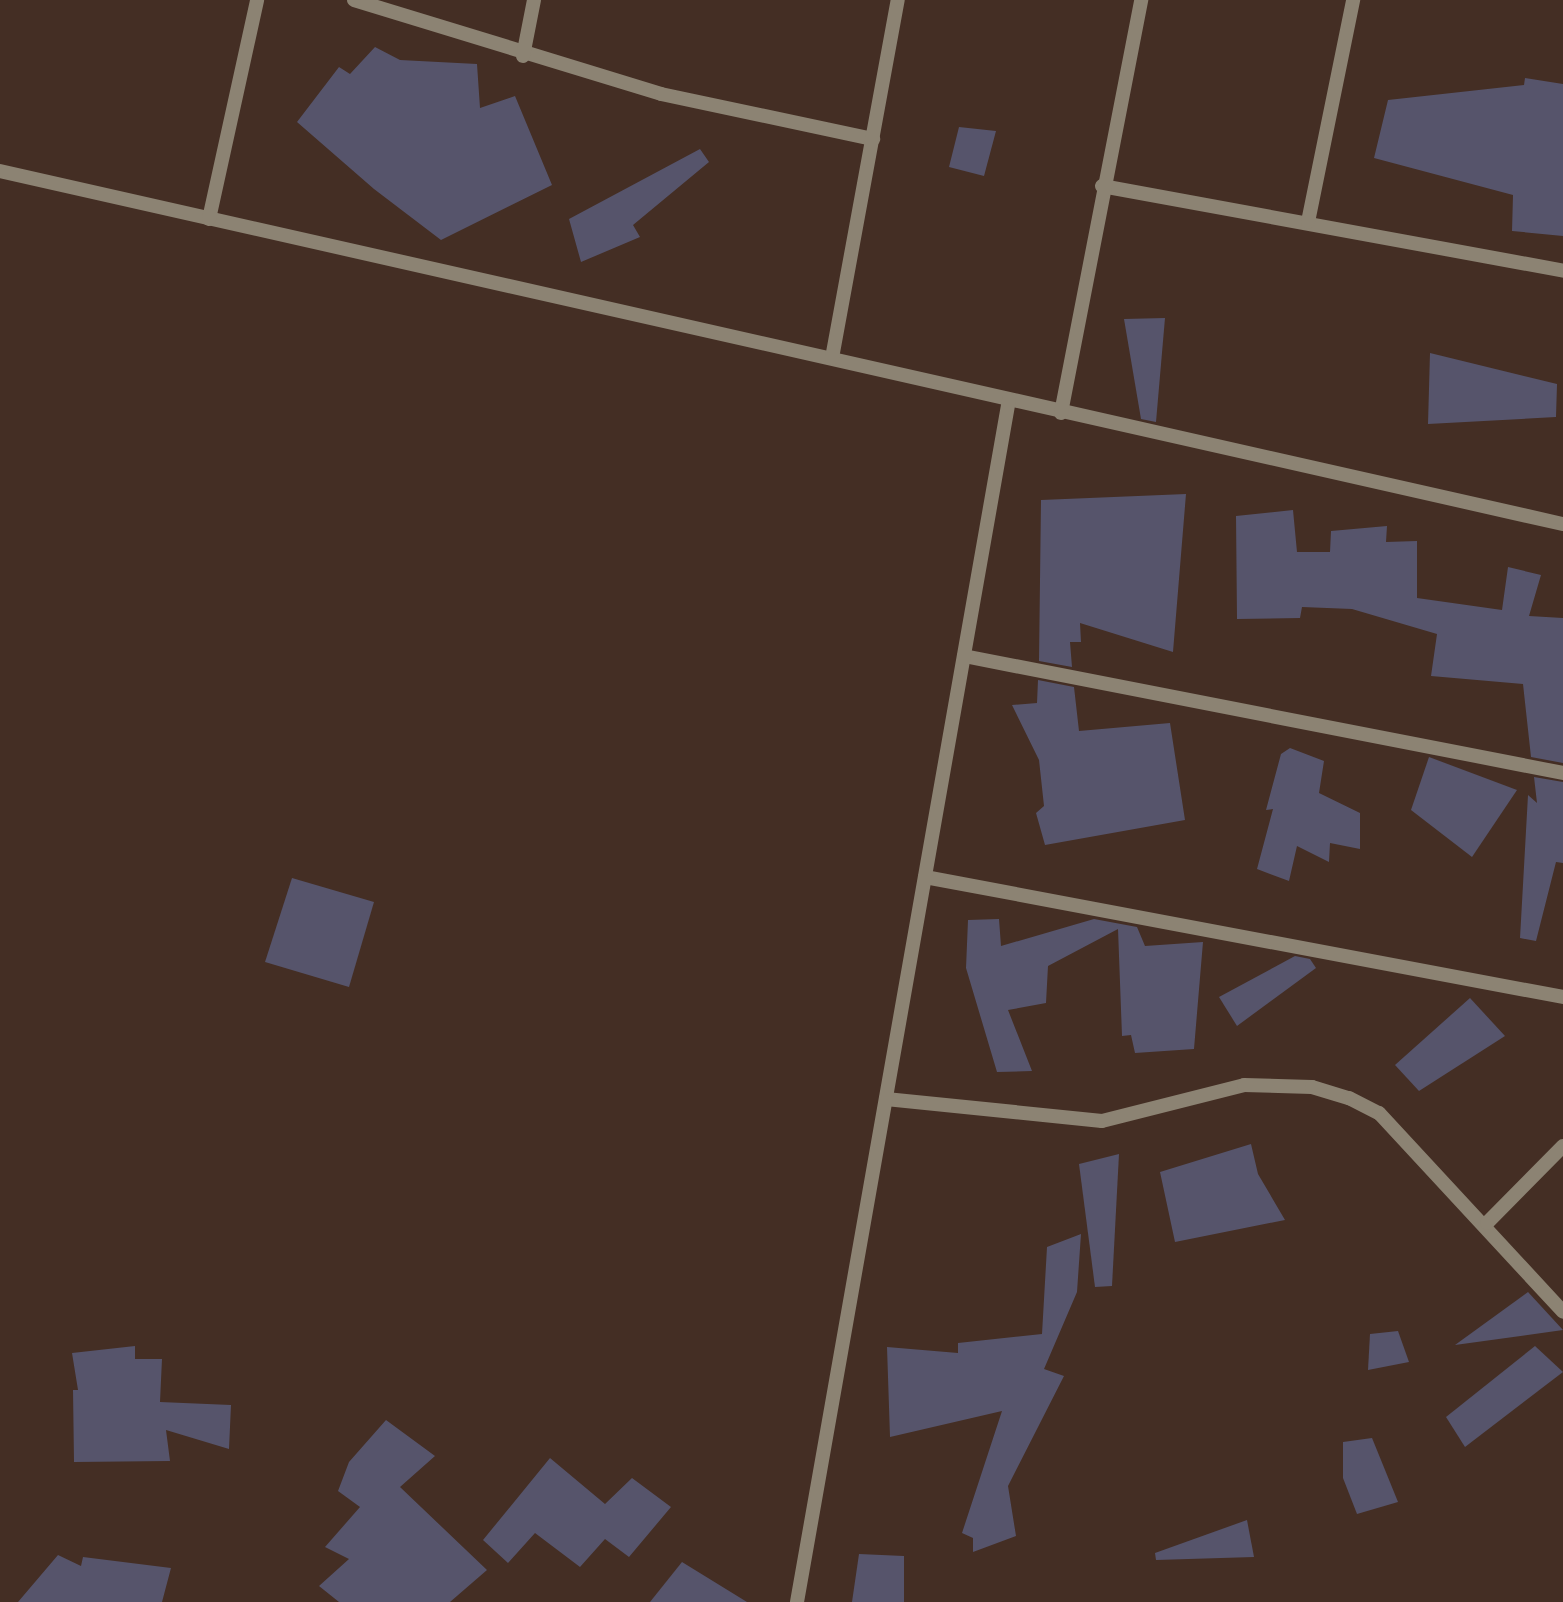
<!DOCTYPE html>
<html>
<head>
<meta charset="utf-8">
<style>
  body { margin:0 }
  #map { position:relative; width:1563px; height:1602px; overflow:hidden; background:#442e24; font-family:"Public Sans",sans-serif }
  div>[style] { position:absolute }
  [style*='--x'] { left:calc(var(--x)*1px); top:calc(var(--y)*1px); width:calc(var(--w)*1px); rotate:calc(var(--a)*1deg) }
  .building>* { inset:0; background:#56546b }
  .minor>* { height:14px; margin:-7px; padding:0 7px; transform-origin:7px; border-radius:7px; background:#8c8373 }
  span { translate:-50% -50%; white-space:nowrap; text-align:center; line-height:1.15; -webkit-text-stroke:5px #231914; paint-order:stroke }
</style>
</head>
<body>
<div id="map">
  <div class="building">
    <div style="clip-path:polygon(375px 47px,400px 60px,477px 64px,480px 108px,515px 96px,552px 185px,441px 240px,374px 189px,297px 122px,339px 67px,350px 74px)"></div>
    <div style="clip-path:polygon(1525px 78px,1563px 84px,1563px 236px,1512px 231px,1513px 195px,1374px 158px,1388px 100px,1524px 85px)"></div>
    <div style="clip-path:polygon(959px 127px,996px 131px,984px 176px,949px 167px)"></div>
    <div style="clip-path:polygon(700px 149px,709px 162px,633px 225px,640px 237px,581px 262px,569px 219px)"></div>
    <div style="clip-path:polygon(1165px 318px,1156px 422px,1141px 419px,1124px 319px)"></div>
    <div style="clip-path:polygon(1430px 353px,1557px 384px,1556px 417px,1428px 424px)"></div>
    <div style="clip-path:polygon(1186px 494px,1173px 652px,1080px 623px,1081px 642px,1070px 642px,1072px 667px,1039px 661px,1041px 500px)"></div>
    <div style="clip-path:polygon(1293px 510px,1297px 552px,1330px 552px,1331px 531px,1387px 526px,1386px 542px,1417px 541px,1417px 598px,1502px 610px,1508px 567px,1541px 575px,1529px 616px,1563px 618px,1563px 763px,1531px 757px,1523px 684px,1431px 676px,1437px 634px,1352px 609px,1302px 607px,1300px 618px,1237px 619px,1236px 516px)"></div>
    <div style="clip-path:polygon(1038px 680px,1074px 687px,1079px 731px,1170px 723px,1185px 820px,1045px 845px,1036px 813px,1044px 806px,1039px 760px,1012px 705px,1037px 703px)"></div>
    <div style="clip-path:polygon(1290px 748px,1324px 761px,1319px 793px,1360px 813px,1360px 849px,1330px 843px,1329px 862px,1297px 846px,1289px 881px,1257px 869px,1273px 809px,1266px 810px,1281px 754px)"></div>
    <div style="clip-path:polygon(1429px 757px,1517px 790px,1472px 857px,1411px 810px)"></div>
    <div style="clip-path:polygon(1534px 777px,1563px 782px,1563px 863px,1556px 862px,1536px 941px,1520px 938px,1528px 795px,1537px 803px)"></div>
    <div style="clip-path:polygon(292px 878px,374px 902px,349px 987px,265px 962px)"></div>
    <div style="clip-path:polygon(999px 919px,1001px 946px,1094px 919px,1137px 927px,1145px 946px,1203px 942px,1194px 1049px,1135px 1053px,1131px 1035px,1122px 1036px,1118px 929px,1048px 966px,1046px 1003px,1008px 1010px,1032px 1071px,997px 1072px,966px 968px,968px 920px)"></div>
    <div style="clip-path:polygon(1295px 956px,1310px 959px,1316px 968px,1237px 1026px,1219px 997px)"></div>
    <div style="clip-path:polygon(1470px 998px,1505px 1036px,1419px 1091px,1395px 1065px)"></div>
    <div style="clip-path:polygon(1251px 1144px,1258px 1174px,1285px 1220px,1175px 1242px,1160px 1172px)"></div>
    <div style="clip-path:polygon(1119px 1154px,1112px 1286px,1095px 1287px,1079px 1164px)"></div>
    <div style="clip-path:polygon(1081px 1234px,1077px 1292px,1044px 1369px,1064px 1376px,1008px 1486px,1016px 1536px,973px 1552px,973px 1538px,962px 1533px,1002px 1411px,890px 1437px,887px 1347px,958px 1353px,958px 1343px,1042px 1334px,1047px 1247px)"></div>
    <div style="clip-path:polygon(1528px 1292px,1563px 1330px,1455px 1345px)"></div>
    <div style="clip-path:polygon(1398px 1331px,1409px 1362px,1368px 1370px,1370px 1334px)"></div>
    <div style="clip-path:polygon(135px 1346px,135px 1359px,162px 1359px,160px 1402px,231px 1405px,229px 1449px,166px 1430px,170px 1461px,74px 1462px,73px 1390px,78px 1390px,72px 1353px)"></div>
    <div style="clip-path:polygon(1535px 1346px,1563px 1372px,1465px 1447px,1446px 1417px)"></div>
    <div style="clip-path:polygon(386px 1420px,435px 1456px,400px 1487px,487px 1570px,450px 1602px,339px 1602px,319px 1586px,349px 1559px,325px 1547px,360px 1507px,338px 1491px,349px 1462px)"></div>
    <div style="clip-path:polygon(1372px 1438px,1398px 1502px,1357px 1514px,1343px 1478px,1343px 1442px)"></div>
    <div style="clip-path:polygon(550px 1458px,605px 1504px,632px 1478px,671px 1507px,629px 1557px,605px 1539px,580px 1567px,535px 1533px,508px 1563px,483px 1540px)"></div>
    <div style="clip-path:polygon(1247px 1520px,1254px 1557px,1156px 1560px,1155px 1553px)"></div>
    <div style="clip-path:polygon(859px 1554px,904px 1556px,904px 1602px,852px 1602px)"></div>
    <div style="clip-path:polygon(58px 1555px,81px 1566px,83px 1557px,171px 1568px,162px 1602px,18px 1602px)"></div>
    <div style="clip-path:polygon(682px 1562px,747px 1602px,650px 1602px)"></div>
  </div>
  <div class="minor">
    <div style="--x:354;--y:0;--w:321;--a:17"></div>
    <div style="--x:661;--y:94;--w:217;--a:12"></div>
    <div style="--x:523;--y:56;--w:57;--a:-78.9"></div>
    <div style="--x:0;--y:171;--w:1602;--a:12.73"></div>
    <div style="--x:1102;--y:186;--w:469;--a:10.4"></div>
    <div style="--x:209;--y:219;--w:224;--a:-77.6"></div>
    <div style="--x:1308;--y:222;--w:227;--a:-78.5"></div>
    <div style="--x:832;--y:358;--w:364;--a:-79.6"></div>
    <div style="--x:1061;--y:413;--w:421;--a:-79"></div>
    <div style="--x:964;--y:656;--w:610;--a:11.05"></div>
    <div style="--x:925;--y:877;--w:649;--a:10.65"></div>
    <div style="--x:886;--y:1099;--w:217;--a:5.8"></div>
    <div style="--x:1102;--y:1121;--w:146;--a:-14.2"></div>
    <div style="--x:1244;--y:1085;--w:68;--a:1.7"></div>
    <div style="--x:1312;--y:1087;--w:39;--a:17"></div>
    <div style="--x:1349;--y:1098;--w:34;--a:27"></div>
    <div style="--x:1379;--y:1113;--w:271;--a:47.2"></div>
    <div style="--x:1487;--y:1223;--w:108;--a:-45.4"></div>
    <div style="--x:797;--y:1602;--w:1221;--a:-80"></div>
  </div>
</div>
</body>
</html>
